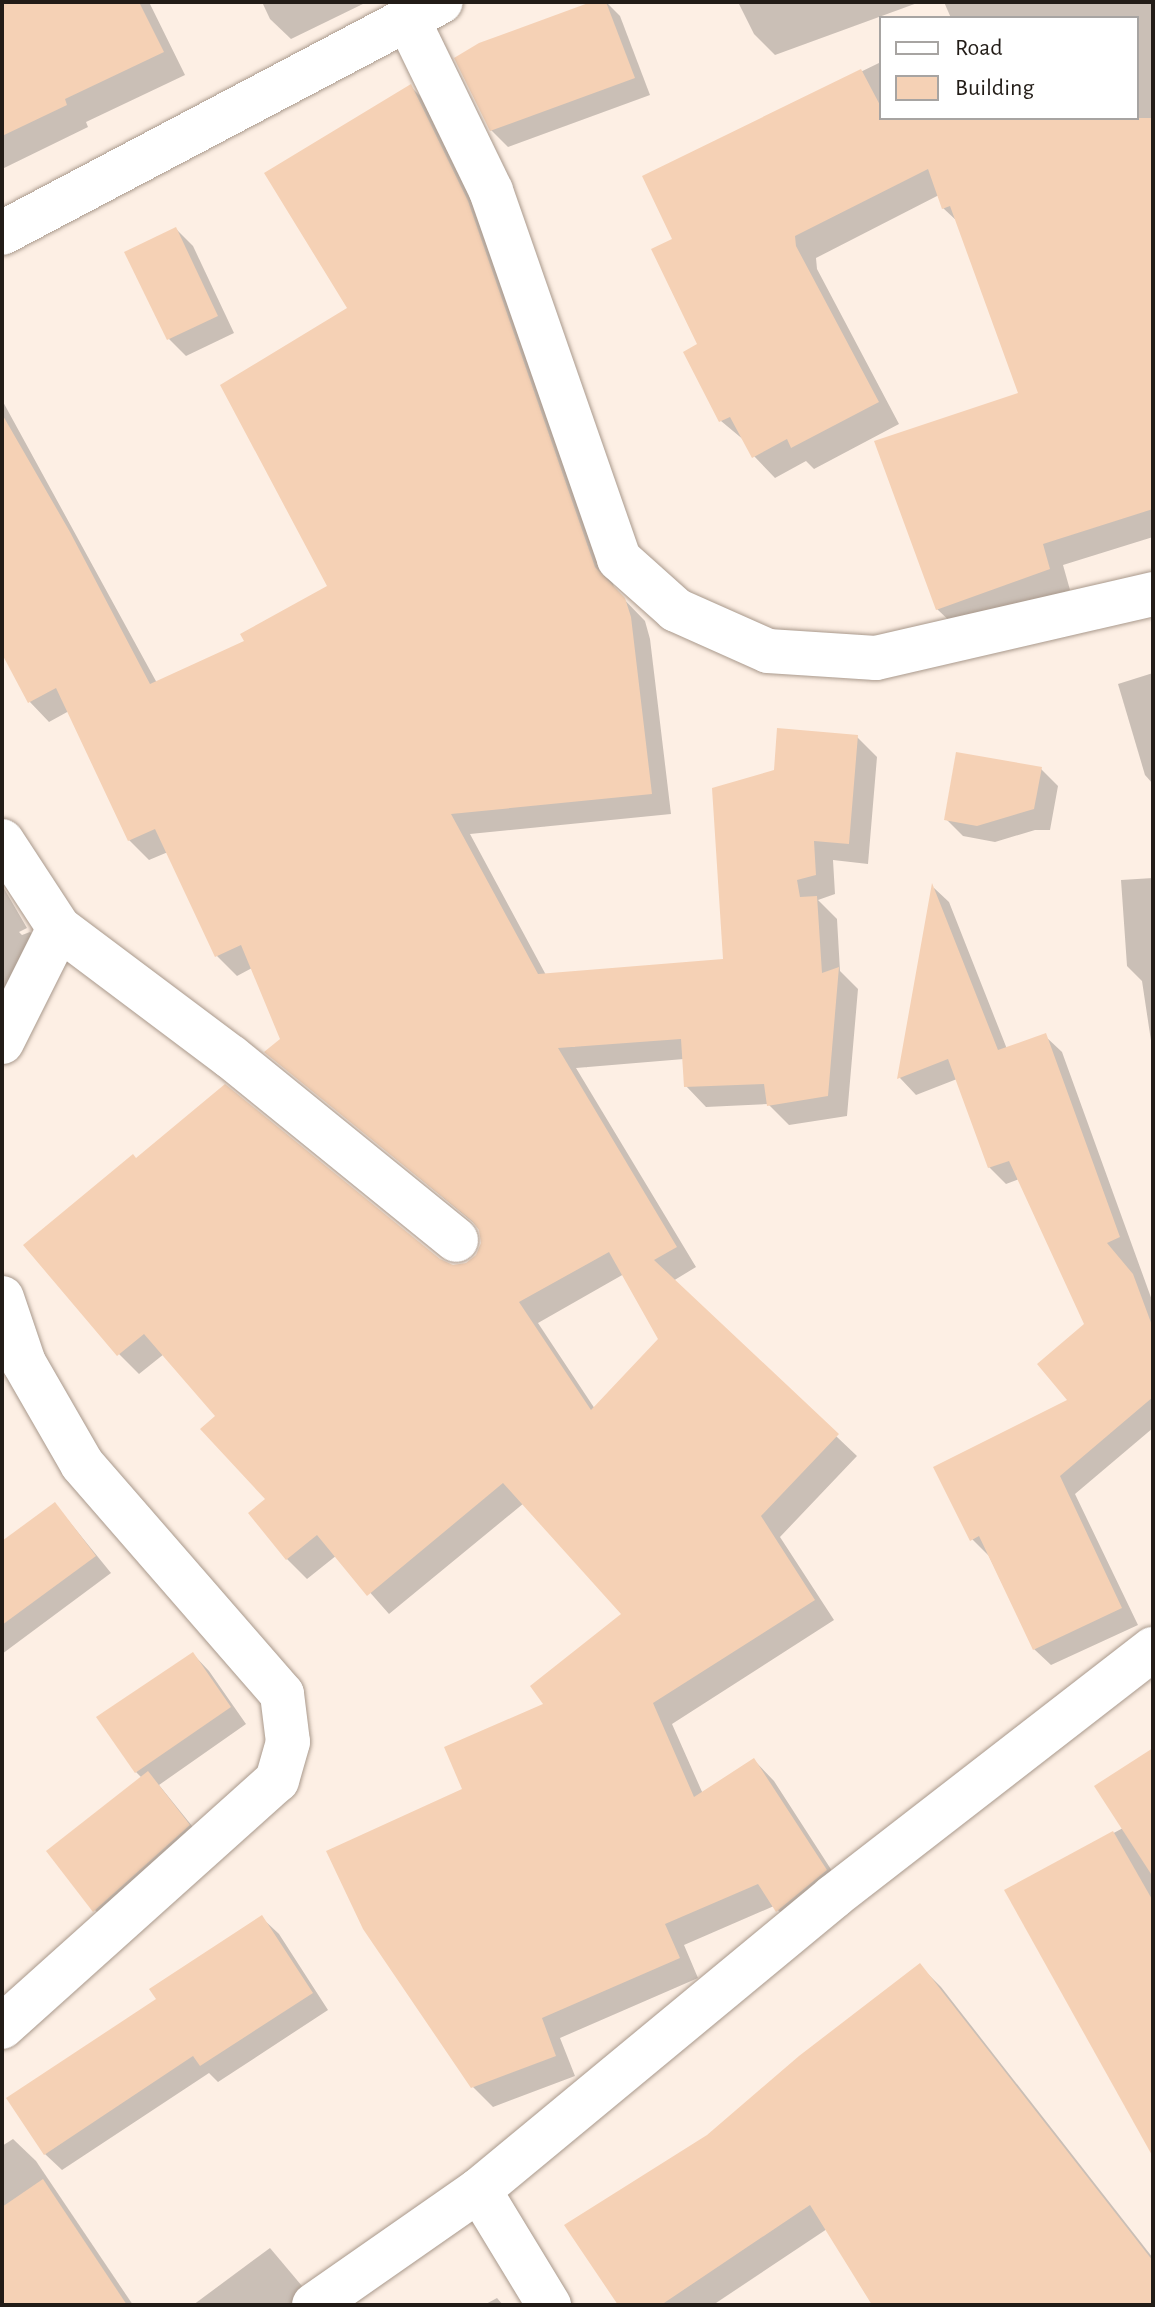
<!DOCTYPE html>
<html>
<head>
<meta charset="utf-8">
<style>
  body { margin:0 }
  #map { position:relative; width:1155px; height:2307px; overflow:hidden; background:#fdefe4; font-family:"Alegreya Sans",sans-serif }
  div>[style] { position:absolute }
  [style*='--x'] { left:calc(var(--x)*1px); top:calc(var(--y)*1px); width:calc(var(--w)*1px); rotate:calc(var(--a)*1deg) }
  .shadow>* { inset:0; background:#0003 }
  .building>* { inset:0; background:#f5d1b5 }
  .roads { filter:drop-shadow(0 0 2px #a9998c) drop-shadow(0 0 2px #a9998c) }
  .street>* { height:44px; margin:-22px; padding:0 22px; transform-origin:22px; border-radius:22px; background:#fff }
  span { translate:-50% -50%; white-space:nowrap; text-align:center; line-height:1.15; -webkit-text-stroke:7px #fff; paint-order:stroke }
  .frame { position:absolute; inset:0; border:4px solid #221c17; pointer-events:none }
  .legend { position:absolute; left:879px; top:16px; width:260px; height:104px; box-sizing:border-box; background:#fff; border:2px solid #a7a4a2; margin:0; padding:10px 14px; list-style:none; font-size:24px; color:#221c17 }
  .legend li { display:flex; align-items:center; gap:16px; height:40px }
  .legend b { width:40px; border:2px solid #a7a4a2 }
</style>
</head>
<body>
<div id="map">
  <div class="shadow">
    <div style="clip-path:polygon(2px 2px,149px 2px,185px 75px,86px 122px,88px 127px,2px 169px)"></div>
    <div style="clip-path:polygon(262px 2px,367px 2px,291px 39px,270px 19px)"></div>
    <div style="clip-path:polygon(597px 2px,606px 2px,620px 16px,650px 95px,508px 147px,491px 130px)"></div>
    <div style="clip-path:polygon(738px 2px,920px 2px,775px 55px,754px 34px)"></div>
    <div style="clip-path:polygon(944px 2px,1153px 2px,1153px 537px,1063px 565px,1070px 590px,959px 630px,937px 609px,1021px 394px,958px 222px,943px 208px,939px 195px,816px 258px,817px 269px,899px 424px,814px 469px,806px 461px,775px 478px,754px 456px,745px 441px,721px 421px,675px 240px,644px 177px,881px 62px,881px 118px,1137px 118px,1137px 18px,951px 18px)"></div>
    <div style="clip-path:polygon(evenodd,411px 87px,431px 107px,487px 223px,615px 590px,645px 621px,650px 639px,671px 814px,470px 834px,546px 975px,725px 961px,776px 772px,857px 737px,877px 757px,868px 864px,833px 860px,835px 894px,818px 900px,837px 919px,840px 971px,858px 989px,847px 1116px,789px 1125px,768px 1104px,706px 1107px,686px 1086px,684px 1059px,576px 1068px,696px 1267px,673px 1281px,857px 1456px,780px 1537px,834px 1620px,672px 1724px,703px 1794px,754px 1760px,774px 1781px,845px 1891px,797px 1930px,774px 1906px,684px 1945px,698px 1978px,560px 2038px,575px 2076px,493px 2107px,472px 2086px,465px 1790px,546px 1705px,624px 1615px,524px 1503px,389px 1614px,337px 1555px,307px 1579px,287px 1559px,268px 1500px,218px 1416px,164px 1354px,139px 1374px,119px 1354px,137px 1160px,451px 1266px,465px 1266px,477px 1256px,482px 1245px,480px 1228px,267px 1052px,282px 1040px,252px 968px,237px 976px,217px 956px,168px 852px,149px 860px,129px 840px,69px 711px,49px 722px,29px 701px,2px 650px,2px 400px,157px 683px,247px 642px,329px 587px,350px 309px,411px 87px,624px 1274px,661px 1340px,595px 1409px,538px 1323px,624px 1274px)"></div>
    <div style="clip-path:polygon(176px 229px,193px 246px,234px 333px,186px 356px,169px 339px,127px 252px)"></div>
    <div style="clip-path:polygon(1153px 673px,1153px 784px,1145px 775px,1118px 684px)"></div>
    <div style="clip-path:polygon(1041px 769px,1058px 786px,1050px 830px,1035px 830px,995px 842px,963px 836px,946px 819px)"></div>
    <div style="clip-path:polygon(1153px 878px,1153px 1054px,1142px 981px,1127px 966px,1121px 880px)"></div>
    <div style="clip-path:polygon(2px 885px,27px 928px,19px 932px,22px 935px,30px 932px,49px 951px,2px 1016px)"></div>
    <div style="clip-path:polygon(934px 888px,949px 902px,1007px 1049px,1045px 1036px,1062px 1052px,1153px 1303px,1153px 1428px,1075px 1494px,1138px 1625px,1051px 1665px,1034px 1649px,989px 1556px,972px 1539px,1070px 1400px,1086px 1325px,1019px 1179px,1006px 1184px,989px 1167px,957px 1079px,916px 1095px,900px 1078px)"></div>
    <div style="clip-path:polygon(55px 1504px,111px 1573px,2px 1654px,2px 1543px)"></div>
    <div style="clip-path:polygon(193px 1654px,209px 1671px,246px 1724px,159px 1785px,205px 1842px,111px 1927px,95px 1910px,142px 1778px,136px 1772px)"></div>
    <div style="clip-path:polygon(1153px 1750px,1153px 2153px,1007px 1890px,1123px 1828px)"></div>
    <div style="clip-path:polygon(262px 1918px,279px 1934px,328px 2010px,218px 2082px,209px 2073px,62px 2170px,45px 2154px,159px 2000px)"></div>
    <div style="clip-path:polygon(920px 1966px,941px 1987px,1153px 2258px,1153px 2305px,875px 2305px,827px 2229px,713px 2305px,622px 2305px,709px 2136px)"></div>
    <div style="clip-path:polygon(13px 2139px,36px 2161px,133px 2305px,2px 2305px,2px 2146px)"></div>
    <div style="clip-path:polygon(270px 2248px,318px 2305px,193px 2305px)"></div>
    <div style="clip-path:polygon(497px 2298px,503px 2305px,484px 2305px)"></div>
  </div>
  <div class="building">
    <div style="clip-path:polygon(2px 2px,139px 2px,164px 52px,65px 99px,67px 105px,2px 136px)"></div>
    <div style="clip-path:polygon(591px 2px,606px 2px,635px 78px,490px 131px,454px 58px,479px 43px)"></div>
    <div style="clip-path:polygon(861px 69px,881px 107px,881px 118px,1153px 118px,1153px 509px,1043px 544px,1050px 569px,936px 610px,874px 441px,1018px 393px,950px 206px,942px 209px,928px 169px,795px 236px,796px 246px,879px 402px,791px 448px,787px 439px,752px 458px,730px 417px,719px 422px,683px 352px,697px 344px,651px 249px,672px 239px,642px 176px)"></div>
    <div style="clip-path:polygon(evenodd,411px 84px,468px 201px,595px 567px,625px 598px,631px 617px,652px 794px,451px 814px,538px 974px,723px 959px,712px 788px,774px 770px,777px 728px,858px 735px,849px 844px,814px 841px,816px 875px,797px 880px,800px 897px,817px 896px,822px 973px,839px 967px,828px 1096px,767px 1106px,764px 1084px,684px 1087px,681px 1039px,558px 1048px,677px 1247px,654px 1260px,839px 1434px,761px 1516px,815px 1600px,653px 1703px,694px 1797px,754px 1758px,827px 1870px,776px 1912px,758px 1884px,665px 1924px,680px 1958px,542px 2018px,556px 2056px,471px 2088px,363px 1929px,326px 1851px,462px 1789px,444px 1747px,543px 1704px,530px 1686px,621px 1614px,503px 1483px,367px 1596px,317px 1535px,286px 1560px,248px 1513px,265px 1499px,200px 1429px,215px 1416px,144px 1334px,117px 1356px,23px 1245px,133px 1154px,136px 1158px,225px 1084px,440px 1259px,453px 1265px,466px 1263px,476px 1255px,481px 1243px,479px 1230px,472px 1221px,264px 1052px,280px 1039px,241px 945px,215px 957px,155px 829px,128px 841px,56px 688px,28px 703px,2px 654px,2px 414px,70px 532px,150px 684px,244px 641px,240px 634px,327px 586px,220px 385px,347px 308px,264px 173px,411px 84px,609px 1252px,658px 1339px,591px 1410px,519px 1302px,609px 1252px)"></div>
    <div style="clip-path:polygon(176px 227px,218px 316px,167px 340px,124px 252px)"></div>
    <div style="clip-path:polygon(956px 752px,1042px 767px,1034px 809px,977px 826px,944px 820px)"></div>
    <div style="clip-path:polygon(932px 883px,998px 1050px,1046px 1033px,1120px 1237px,1107px 1243px,1133px 1274px,1153px 1328px,1153px 1397px,1060px 1476px,1122px 1608px,1033px 1650px,979px 1536px,970px 1541px,933px 1467px,1067px 1400px,1037px 1364px,1084px 1324px,1009px 1161px,988px 1168px,948px 1059px,897px 1079px)"></div>
    <div style="clip-path:polygon(55px 1502px,96px 1556px,2px 1625px,2px 1541px)"></div>
    <div style="clip-path:polygon(193px 1652px,231px 1707px,135px 1773px,96px 1717px)"></div>
    <div style="clip-path:polygon(1153px 1748px,1153px 1877px,1094px 1786px)"></div>
    <div style="clip-path:polygon(148px 1771px,190px 1825px,93px 1912px,46px 1851px)"></div>
    <div style="clip-path:polygon(1113px 1831px,1153px 1901px,1153px 2157px,1004px 1890px)"></div>
    <div style="clip-path:polygon(262px 1915px,313px 1993px,200px 2066px,193px 2056px,44px 2155px,6px 2098px,156px 1999px,149px 1989px)"></div>
    <div style="clip-path:polygon(920px 1963px,1153px 2261px,1153px 2305px,872px 2305px,810px 2205px,661px 2305px,618px 2305px,564px 2225px,707px 2135px,799px 2056px)"></div>
    <div style="clip-path:polygon(43px 2179px,127px 2305px,2px 2305px,2px 2207px)"></div>
  </div>
  <div class="roads">
    <div class="street">
      <div style="--x:408;--y:20;--w:190;--a:64.1"></div>
      <div style="--x:491;--y:191;--w:390;--a:70.8"></div>
      <div style="--x:619;--y:559;--w:76;--a:41.8"></div>
      <div style="--x:676;--y:610;--w:101;--a:24"></div>
      <div style="--x:768;--y:651;--w:108;--a:3.7"></div>
      <div style="--x:876;--y:658;--w:284;--a:-13"></div>
      <div style="--x:2;--y:233;--w:496;--a:-27.8"></div>
      <div style="--x:2;--y:841;--w:104;--a:56.8"></div>
      <div style="--x:59;--y:928;--w:215;--a:36.9"></div>
      <div style="--x:231;--y:1057;--w:290;--a:39.1"></div>
      <div style="--x:2;--y:1042;--w:127;--a:-63.4"></div>
      <div style="--x:2;--y:1298;--w:69;--a:71.3"></div>
      <div style="--x:24;--y:1363;--w:116;--a:60.1"></div>
      <div style="--x:82;--y:1464;--w:305;--a:49"></div>
      <div style="--x:282;--y:1694;--w:48;--a:82.9"></div>
      <div style="--x:288;--y:1742;--w:40;--a:106"></div>
      <div style="--x:277;--y:1780;--w:370;--a:138.1"></div>
      <div style="--x:479;--y:2190;--w:135;--a:58.7"></div>
      <div style="--x:314;--y:2305;--w:201;--a:-34.9"></div>
      <div style="--x:479;--y:2190;--w:460;--a:-39.6"></div>
      <div style="--x:833;--y:1897;--w:405;--a:-37.8"></div>
    </div>
  </div>
  <div class="frame"></div>
  <ul class="legend">
  <li><b style="height:10px;background:#fff"></b>Road</li>
  <li><b style="height:22px;background:#f5d1b5"></b>Building</li>
  </ul>
</div>
</body>
</html>
